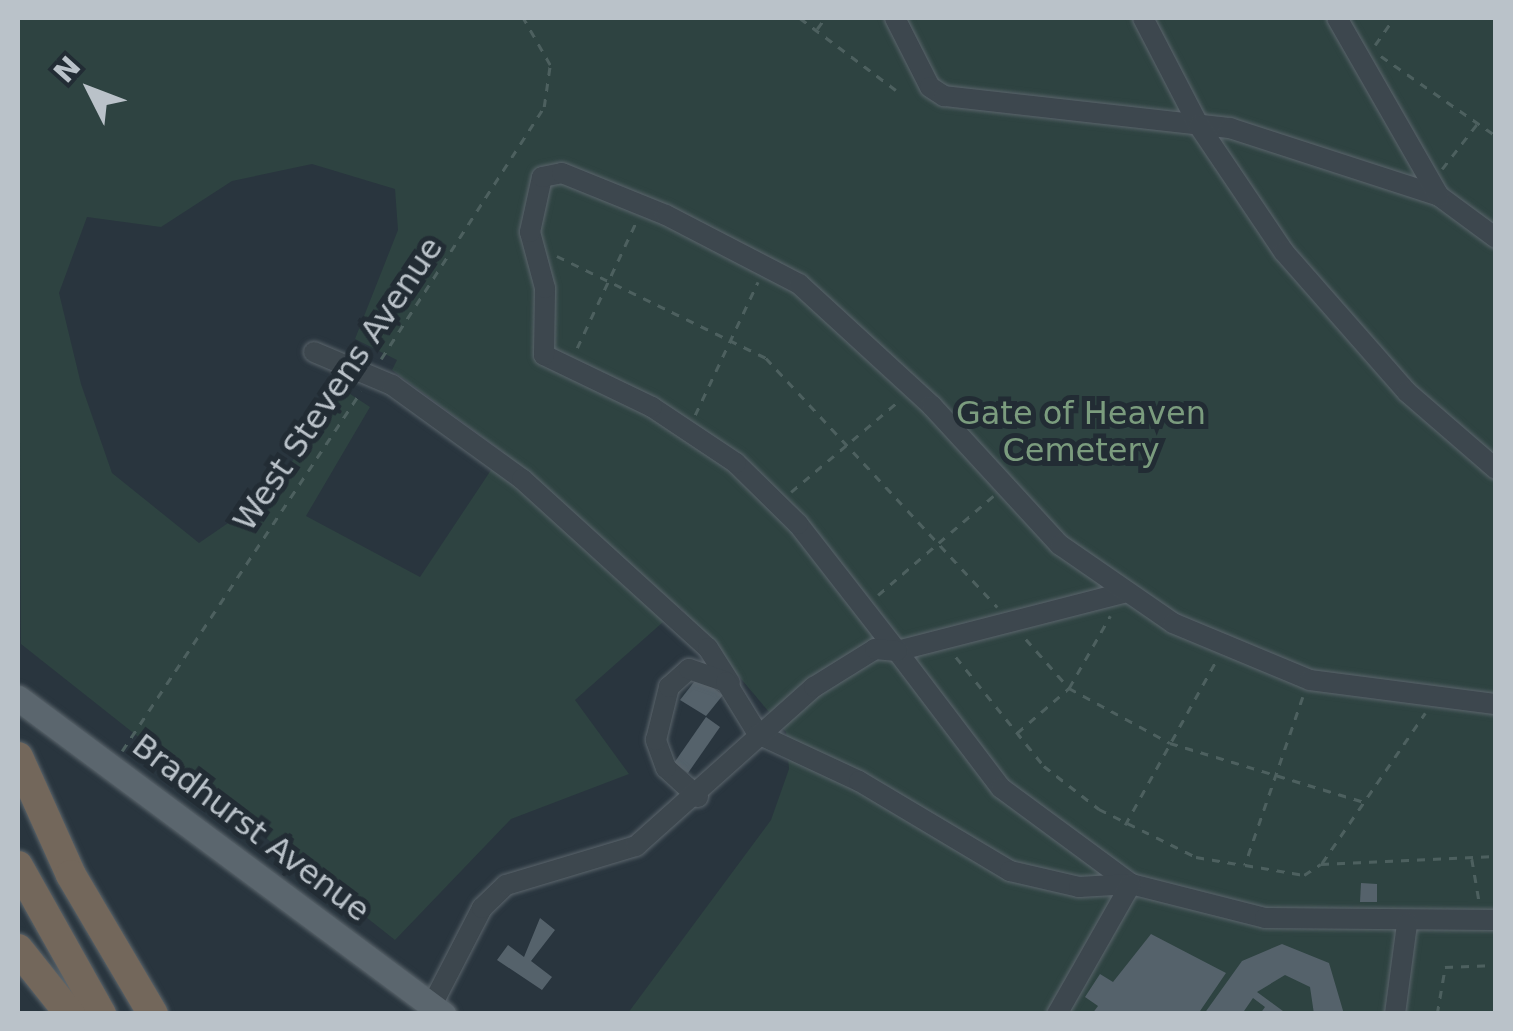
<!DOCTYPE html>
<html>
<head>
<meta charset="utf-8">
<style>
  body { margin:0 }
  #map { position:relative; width:1513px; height:1031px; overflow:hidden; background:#29353e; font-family:"DejaVu Sans",sans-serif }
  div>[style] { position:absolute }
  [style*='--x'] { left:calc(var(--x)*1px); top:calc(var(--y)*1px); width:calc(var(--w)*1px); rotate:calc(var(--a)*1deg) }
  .green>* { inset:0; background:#2e4341 }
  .building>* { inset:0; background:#55626b }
  .path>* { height:2.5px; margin-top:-1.25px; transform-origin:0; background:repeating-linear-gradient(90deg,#4d605f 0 8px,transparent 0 16px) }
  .roads { filter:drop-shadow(0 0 2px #5b656c) drop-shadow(0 0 2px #5b656c) }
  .minor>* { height:20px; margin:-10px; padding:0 10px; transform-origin:10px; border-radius:10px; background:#3d474e }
  .major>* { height:25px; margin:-12.5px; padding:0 12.5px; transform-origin:12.5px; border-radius:12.5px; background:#5b666e }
  .highway>* { height:30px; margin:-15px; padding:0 15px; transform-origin:15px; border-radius:15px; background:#73675b }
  span { translate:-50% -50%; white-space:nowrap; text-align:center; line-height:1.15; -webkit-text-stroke:10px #222c34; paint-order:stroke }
  .street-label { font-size:32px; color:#bac2c9 }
  .park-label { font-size:32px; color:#7b9c7e }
  .frame { position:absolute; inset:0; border:20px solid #bac2c9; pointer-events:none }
  .north { position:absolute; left:40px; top:40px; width:100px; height:100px; -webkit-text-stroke:8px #222c34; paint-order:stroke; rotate:312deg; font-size:28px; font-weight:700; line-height:40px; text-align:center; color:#bac2c9 }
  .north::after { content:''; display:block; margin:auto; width:35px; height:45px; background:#bac2c9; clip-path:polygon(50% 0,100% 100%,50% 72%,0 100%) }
</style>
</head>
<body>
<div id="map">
  <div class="green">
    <div style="clip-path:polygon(evenodd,18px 18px,1495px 18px,1495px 1013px,628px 1013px,771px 820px,789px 769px,786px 732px,680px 607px,575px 700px,629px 774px,511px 819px,395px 940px,21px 644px,18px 18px,312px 164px,395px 189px,398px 230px,355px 339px,397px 360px,392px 370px,503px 452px,420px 577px,306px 516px,370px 407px,344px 390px,266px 497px,199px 543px,112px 473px,81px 384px,59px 293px,87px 217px,161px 227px,232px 181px,312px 164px)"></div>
  </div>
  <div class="building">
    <div style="clip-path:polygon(698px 677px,723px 695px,706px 716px,680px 700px)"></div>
    <div style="clip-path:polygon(706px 717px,720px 727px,688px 773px,674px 763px)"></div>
    <div style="clip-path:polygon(1361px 883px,1377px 884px,1377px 902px,1360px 902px)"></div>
    <div style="clip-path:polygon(540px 918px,555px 930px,531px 961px,552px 977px,542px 990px,497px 960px,508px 945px,524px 957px)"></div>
    <div style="clip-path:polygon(1151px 934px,1226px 973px,1198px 1014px,1092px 1014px,1098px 1006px,1085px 997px,1100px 974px,1113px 982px)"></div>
    <div style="clip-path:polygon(1282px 944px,1329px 963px,1344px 1014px,1314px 1014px,1310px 987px,1285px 975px,1257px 992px,1287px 1014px,1260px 1014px,1265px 1007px,1253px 998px,1242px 1014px,1204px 1014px,1242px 961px)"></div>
  </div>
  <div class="path">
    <div style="--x:800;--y:18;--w:120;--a:36.9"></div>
    <div style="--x:817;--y:29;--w:14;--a:-54"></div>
    <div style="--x:1375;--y:45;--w:33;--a:-55"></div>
    <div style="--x:1381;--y:56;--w:140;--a:34.8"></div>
    <div style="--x:1442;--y:169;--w:57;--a:-52.1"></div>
    <div style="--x:557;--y:256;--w:233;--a:26"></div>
    <div style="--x:766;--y:358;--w:340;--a:47.1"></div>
    <div style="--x:577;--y:348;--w:137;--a:-64.9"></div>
    <div style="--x:381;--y:359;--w:300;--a:-57.1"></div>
    <div style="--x:544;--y:107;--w:42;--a:-81.9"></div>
    <div style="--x:550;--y:65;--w:54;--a:-119.9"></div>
    <div style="--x:695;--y:415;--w:147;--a:-64.7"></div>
    <div style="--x:791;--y:492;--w:143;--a:-40.2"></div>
    <div style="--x:878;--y:595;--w:152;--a:-40.7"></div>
    <div style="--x:1026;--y:639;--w:65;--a:48.7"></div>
    <div style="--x:1069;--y:688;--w:115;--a:28.6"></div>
    <div style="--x:1170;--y:743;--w:203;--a:16.9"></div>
    <div style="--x:956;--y:657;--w:140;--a:51.1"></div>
    <div style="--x:1044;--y:766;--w:70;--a:38"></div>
    <div style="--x:1099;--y:809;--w:108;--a:26.3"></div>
    <div style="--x:1196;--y:857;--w:48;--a:9.7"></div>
    <div style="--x:1303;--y:697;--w:178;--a:109"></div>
    <div style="--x:1245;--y:865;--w:60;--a:9.6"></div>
    <div style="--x:1304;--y:875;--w:20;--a:-33"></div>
    <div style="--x:1321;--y:864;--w:175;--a:-2.6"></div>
    <div style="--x:1017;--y:733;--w:69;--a:-40.9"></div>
    <div style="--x:1069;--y:688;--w:83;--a:-60.3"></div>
    <div style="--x:122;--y:751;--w:432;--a:-56.4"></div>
    <div style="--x:1125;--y:825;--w:188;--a:-61"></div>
    <div style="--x:1472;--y:859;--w:42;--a:80.3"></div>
    <div style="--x:1322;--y:863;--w:182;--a:-55.5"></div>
    <div style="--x:1437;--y:1014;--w:48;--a:-80.3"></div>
    <div style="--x:1445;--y:967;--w:51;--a:-2.2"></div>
  </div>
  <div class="roads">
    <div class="minor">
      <div style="--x:895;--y:18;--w:77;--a:63.1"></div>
      <div style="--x:930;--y:87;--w:17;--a:33"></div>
      <div style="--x:944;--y:96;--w:288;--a:6.4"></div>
      <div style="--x:1230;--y:128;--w:220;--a:18"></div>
      <div style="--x:1439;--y:196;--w:71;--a:36.4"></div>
      <div style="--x:1143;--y:18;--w:122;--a:62.6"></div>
      <div style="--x:1199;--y:126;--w:152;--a:56"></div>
      <div style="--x:1284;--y:252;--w:186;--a:48.7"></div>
      <div style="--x:1407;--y:392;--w:118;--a:40.9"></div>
      <div style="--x:1337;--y:18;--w:205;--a:60.2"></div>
      <div style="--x:314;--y:352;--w:85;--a:22.9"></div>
      <div style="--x:392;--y:385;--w:160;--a:35.9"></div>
      <div style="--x:522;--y:479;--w:251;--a:42.3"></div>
      <div style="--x:708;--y:648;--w:41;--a:57.8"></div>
      <div style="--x:1123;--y:593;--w:233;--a:165.6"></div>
      <div style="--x:897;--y:651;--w:172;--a:52.8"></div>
      <div style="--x:1001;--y:788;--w:162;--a:36.4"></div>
      <div style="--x:1131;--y:884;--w:138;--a:14.2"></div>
      <div style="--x:1265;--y:918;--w:231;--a:0.5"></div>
      <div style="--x:897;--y:651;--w:161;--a:-127.9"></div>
      <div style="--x:798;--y:524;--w:87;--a:-135.5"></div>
      <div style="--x:736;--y:463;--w:101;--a:-146.3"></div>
      <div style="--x:652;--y:407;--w:120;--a:-154.3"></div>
      <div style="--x:544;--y:355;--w:67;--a:-89.1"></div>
      <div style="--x:545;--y:288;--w:58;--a:-105"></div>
      <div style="--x:530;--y:232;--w:56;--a:-77.7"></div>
      <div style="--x:542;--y:177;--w:20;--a:-11"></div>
      <div style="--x:562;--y:173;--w:112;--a:22"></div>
      <div style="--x:666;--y:215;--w:150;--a:27.4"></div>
      <div style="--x:799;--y:284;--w:180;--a:42.5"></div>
      <div style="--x:932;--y:406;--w:189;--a:47.4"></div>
      <div style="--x:1060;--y:545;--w:137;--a:34.6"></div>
      <div style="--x:1173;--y:623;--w:148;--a:22.6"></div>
      <div style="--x:1310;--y:680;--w:188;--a:7.4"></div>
      <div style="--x:698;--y:797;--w:43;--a:-137.8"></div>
      <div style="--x:666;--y:768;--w:30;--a:-110"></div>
      <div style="--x:656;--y:740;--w:55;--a:-76.2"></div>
      <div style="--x:669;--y:687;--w:27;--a:-42"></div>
      <div style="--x:689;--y:669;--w:39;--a:19"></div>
      <div style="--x:726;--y:682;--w:61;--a:58.4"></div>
      <div style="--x:758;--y:734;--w:111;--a:25"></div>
      <div style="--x:859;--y:781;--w:176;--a:30.8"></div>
      <div style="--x:1010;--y:871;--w:71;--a:13.1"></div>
      <div style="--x:1079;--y:887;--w:52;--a:-3.3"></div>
      <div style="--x:1131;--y:884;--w:150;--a:119.6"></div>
      <div style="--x:432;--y:1005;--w:109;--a:-62.7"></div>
      <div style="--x:482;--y:908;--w:33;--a:-44"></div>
      <div style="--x:506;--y:885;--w:136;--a:-16.7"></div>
      <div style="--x:636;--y:846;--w:239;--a:-41.8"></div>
      <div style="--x:814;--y:687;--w:72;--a:-31.9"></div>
      <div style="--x:875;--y:649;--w:22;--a:5"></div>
      <div style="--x:1395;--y:1014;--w:91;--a:-82.4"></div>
    </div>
    <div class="major">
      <div style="--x:18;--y:698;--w:530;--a:36.63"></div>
    </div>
    <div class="highway">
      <div style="--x:18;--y:757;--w:129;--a:65.8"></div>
      <div style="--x:71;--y:875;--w:161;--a:59.5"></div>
      <div style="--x:18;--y:866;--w:170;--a:60.7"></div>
      <div style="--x:18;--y:949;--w:83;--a:51.3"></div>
    </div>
  </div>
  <div class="street-label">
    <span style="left:338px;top:384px;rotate:-56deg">West Stevens Avenue</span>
    <span style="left:251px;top:828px;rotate:37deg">Bradhurst Avenue</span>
  </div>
  <div class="park-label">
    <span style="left:1081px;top:432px">Gate of Heaven<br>Cemetery</span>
  </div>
  <div class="frame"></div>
  <div class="north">N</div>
</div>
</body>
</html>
